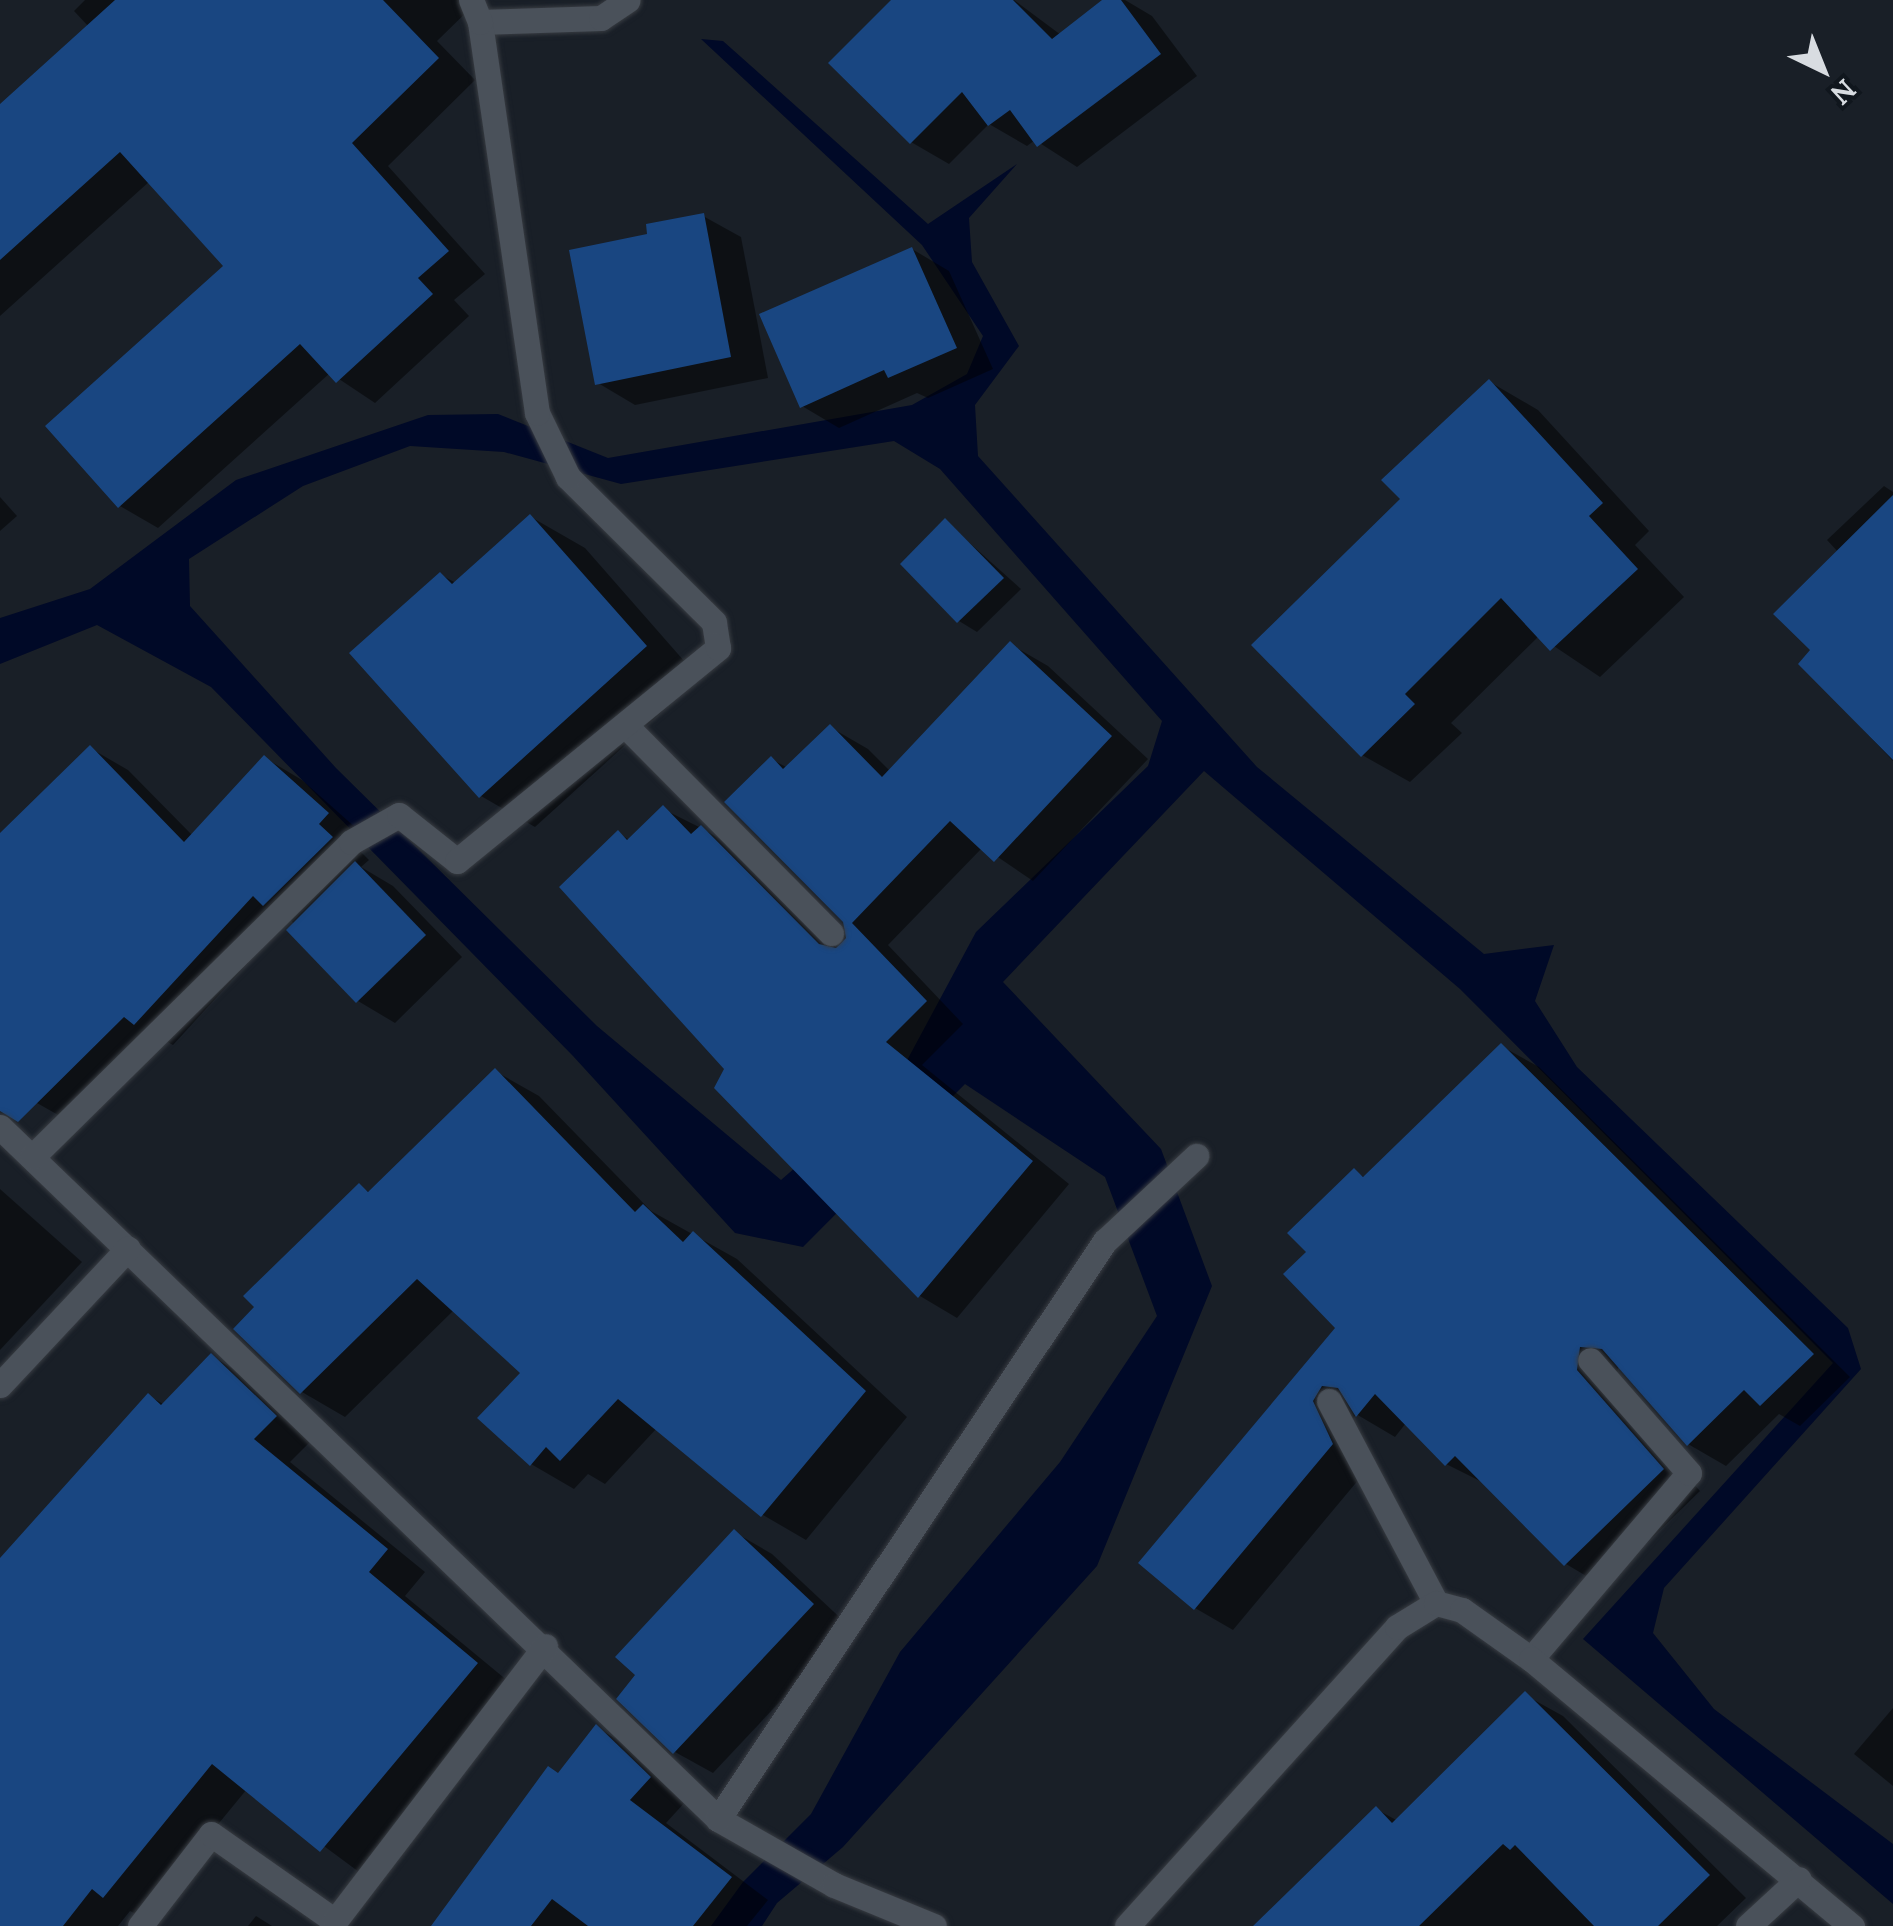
<!DOCTYPE html>
<html>
<head>
<meta charset="utf-8">
<style>
  body { margin:0 }
  #map { position:relative; width:1893px; height:1926px; overflow:hidden; background:#191f27; font-family:Lora,serif }
  div>[style] { position:absolute }
  [style*='--x'] { left:calc(var(--x)*1px); top:calc(var(--y)*1px); width:calc(var(--w)*1px); rotate:calc(var(--a)*1deg) }
  .water>* { inset:0; background:#000927 }
  .shadow>* { inset:0; background:#0007 }
  .building>* { inset:0; background:#194681 }
  .roads { filter:drop-shadow(0 0 2px #383c42) drop-shadow(0 0 2px #383c42) }
  .minor>* { height:25px; margin:-12.5px; padding:0 12.5px; transform-origin:12.5px; border-radius:12.5px; background:#4a515a }
  span { translate:-50% -50%; white-space:nowrap; text-align:center; line-height:1.15; -webkit-text-stroke:9px #10161d; paint-order:stroke }
  .north { position:absolute; left:1773px; top:20px; width:100px; height:100px; -webkit-text-stroke:8px #10161d; paint-order:stroke; rotate:137deg; font-size:28px; font-weight:700; line-height:40px; text-align:center; color:#d8dce1 }
  .north::after { content:''; display:block; margin:auto; width:35px; height:45px; background:#d8dce1; clip-path:polygon(50% 0,100% 100%,50% 72%,0 100%) }
</style>
</head>
<body>
<div id="map">
  <div class="water">
    <div style="clip-path:polygon(evenodd,701px 39px,723px 41px,928px 224px,1017px 164px,969px 218px,972px 262px,1019px 346px,975px 405px,978px 456px,1257px 767px,1484px 954px,1554px 945px,1535px 1001px,1577px 1067px,1848px 1328px,1861px 1369px,1664px 1588px,1653px 1633px,1714px 1709px,1893px 1844px,1893px 1904px,1583px 1639px,1833px 1363px,1460px 989px,1204px 771px,1003px 982px,1161px 1149px,1212px 1286px,1097px 1566px,843px 1847px,777px 1903px,762px 1926px,711px 1926px,743px 1882px,811px 1814px,900px 1652px,1060px 1462px,1157px 1316px,1105px 1177px,965px 1084px,803px 1247px,735px 1233px,573px 1056px,211px 687px,97px 625px,0 664px,0 618px,90px 589px,236px 480px,428px 415px,498px 414px,608px 458px,912px 405px,967px 374px,983px 336px,922px 245px,701px 39px,894px 441px,940px 469px,1162px 721px,1148px 766px,976px 932px,897px 1079px,781px 1180px,597px 1026px,336px 768px,190px 606px,189px 559px,303px 486px,410px 446px,504px 452px,621px 484px,894px 441px)"></div>
  </div>
  <div class="shadow">
    <div style="clip-path:polygon(85px 0,479px 0,437px 41px,475px 80px,388px 166px,485px 274px,454px 300px,469px 316px,375px 403px,330px 373px,158px 528px,120px 506px,226px 266px,150px 181px,0 316px,0 107px,89px 27px,74px 11px)"></div>
    <div style="clip-path:polygon(894px 0,1014px 0,1061px 35px,1106px 0,1125px 0,1152px 16px,1197px 76px,1077px 167px,1035px 140px,1027px 146px,989px 124px,949px 164px,911px 142px)"></div>
    <div style="clip-path:polygon(703px 216px,741px 237px,768px 378px,635px 405px,598px 383px,650px 236px)"></div>
    <div style="clip-path:polygon(912px 249px,949px 271px,993px 369px,928px 398px,917px 393px,839px 428px,802px 406px)"></div>
    <div style="clip-path:polygon(1490px 382px,1538px 410px,1649px 531px,1635px 545px,1684px 597px,1600px 677px,1539px 636px,1451px 723px,1462px 733px,1410px 782px,1362px 755px,1403px 499px)"></div>
    <div style="clip-path:polygon(1884px 486px,1893px 492px,1893px 761px,1801px 664px,1814px 650px,1839px 553px,1827px 540px)"></div>
    <div style="clip-path:polygon(0 497px,17px 516px,0 531px)"></div>
    <div style="clip-path:polygon(531px 517px,585px 548px,699px 678px,535px 827px,481px 796px,352px 654px,441px 575px,456px 583px)"></div>
    <div style="clip-path:polygon(945px 521px,1021px 589px,977px 632px,959px 621px)"></div>
    <div style="clip-path:polygon(1010px 644px,1048px 666px,1148px 759px,1033px 881px,983px 847px,888px 945px,963px 1024px,922px 1065px,1069px 1184px,957px 1318px,920px 1296px,717px 1087px,727px 1069px,618px 833px,631px 841px,663px 809px,701px 828px,739px 850px,838px 950px,849px 939px,845px 921px,771px 759px,788px 768px,830px 727px,868px 749px,891px 772px)"></div>
    <div style="clip-path:polygon(90px 748px,128px 770px,193px 836px,265px 758px,302px 780px,365px 836px,355px 846px,369px 860px,361px 867px,393px 886px,462px 957px,395px 1023px,358px 1001px,289px 918px,173px 1045px,162px 1039px,74px 1124px,37px 1103px,0 1065px,0 836px)"></div>
    <div style="clip-path:polygon(1501px 1046px,1539px 1067px,1850px 1377px,1800px 1426px,1779px 1414px,1726px 1466px,1688px 1444px,1618px 1367px,1614px 1394px,1700px 1491px,1603px 1586px,1566px 1564px,1486px 1484px,1446px 1464px,1406px 1423px,1395px 1437px,1356px 1414px,1350px 1424px,1370px 1466px,1233px 1630px,1195px 1608px,1339px 1328px,1310px 1252px,1354px 1171px,1366px 1178px)"></div>
    <div style="clip-path:polygon(495px 1071px,539px 1096px,651px 1211px,737px 1259px,907px 1417px,806px 1540px,763px 1515px,657px 1428px,605px 1484px,588px 1474px,574px 1489px,531px 1464px,524px 1373px,454px 1310px,345px 1417px,302px 1392px,359px 1186px,371px 1193px)"></div>
    <div style="clip-path:polygon(0 1189px,82px 1262px,0 1350px)"></div>
    <div style="clip-path:polygon(211px 1356px,249px 1378px,313px 1439px,290px 1462px,425px 1572px,405px 1596px,514px 1686px,359px 1872px,247px 1789px,142px 1917px,130px 1911px,118px 1926px,0 1926px,0 1560px,149px 1396px,165px 1405px)"></div>
    <div style="clip-path:polygon(734px 1532px,772px 1554px,850px 1627px,713px 1773px,675px 1752px)"></div>
    <div style="clip-path:polygon(1525px 1695px,1563px 1716px,1746px 1898px,1717px 1926px,1280px 1926px,1376px 1809px,1398px 1821px)"></div>
    <div style="clip-path:polygon(1893px 1708px,1893px 1786px,1854px 1754px)"></div>
    <div style="clip-path:polygon(597px 1728px,634px 1749px,687px 1800px,666px 1823px,768px 1900px,747px 1926px,435px 1926px,548px 1769px,560px 1775px)"></div>
    <div style="clip-path:polygon(256px 1916px,272px 1926px,248px 1926px)"></div>
  </div>
  <div class="building">
    <div style="clip-path:polygon(115px 0,383px 0,439px 58px,352px 143px,449px 251px,418px 278px,433px 294px,336px 383px,300px 344px,118px 508px,45px 426px,223px 266px,120px 152px,0 260px,0 104px)"></div>
    <div style="clip-path:polygon(891px 0,1013px 0,1052px 39px,1102px 0,1121px 0,1161px 54px,1037px 147px,1010px 110px,988px 126px,962px 92px,910px 144px,828px 63px)"></div>
    <div style="clip-path:polygon(704px 213px,731px 357px,595px 385px,569px 250px,647px 234px,646px 224px)"></div>
    <div style="clip-path:polygon(912px 247px,957px 348px,888px 378px,884px 370px,800px 408px,759px 314px)"></div>
    <div style="clip-path:polygon(1489px 379px,1603px 503px,1589px 516px,1638px 569px,1550px 651px,1501px 598px,1405px 694px,1415px 704px,1361px 757px,1251px 645px,1400px 499px,1381px 480px)"></div>
    <div style="clip-path:polygon(1893px 495px,1893px 760px,1798px 664px,1810px 650px,1773px 614px)"></div>
    <div style="clip-path:polygon(530px 514px,647px 646px,479px 798px,349px 653px,440px 572px,452px 584px)"></div>
    <div style="clip-path:polygon(945px 518px,1004px 578px,957px 623px,900px 564px)"></div>
    <div style="clip-path:polygon(1010px 641px,1112px 736px,994px 862px,950px 821px,852px 923px,927px 1001px,886px 1042px,1033px 1161px,918px 1298px,714px 1088px,724px 1069px,559px 887px,618px 830px,627px 840px,663px 805px,691px 834px,701px 825px,819px 944px,836px 948px,846px 938px,843px 922px,724px 802px,771px 756px,783px 769px,830px 724px,882px 777px)"></div>
    <div style="clip-path:polygon(90px 745px,184px 842px,264px 755px,329px 813px,319px 824px,333px 837px,263px 906px,253px 896px,134px 1025px,124px 1017px,18px 1122px,0 1111px,0 833px)"></div>
    <div style="clip-path:polygon(355px 861px,426px 935px,356px 1003px,286px 930px)"></div>
    <div style="clip-path:polygon(1501px 1043px,1814px 1354px,1760px 1406px,1744px 1390px,1687px 1446px,1602px 1349px,1580px 1347px,1577px 1370px,1664px 1469px,1564px 1566px,1455px 1456px,1445px 1466px,1375px 1394px,1356px 1417px,1338px 1388px,1322px 1386px,1313px 1401px,1333px 1444px,1194px 1610px,1138px 1563px,1335px 1328px,1283px 1274px,1306px 1252px,1287px 1233px,1354px 1168px,1363px 1177px)"></div>
    <div style="clip-path:polygon(495px 1068px,635px 1212px,643px 1204px,683px 1242px,693px 1231px,866px 1391px,761px 1517px,618px 1399px,560px 1461px,546px 1447px,530px 1466px,477px 1418px,520px 1373px,417px 1279px,300px 1394px,233px 1329px,254px 1307px,243px 1296px,359px 1183px,368px 1192px)"></div>
    <div style="clip-path:polygon(211px 1353px,277px 1416px,254px 1439px,388px 1549px,369px 1572px,478px 1663px,320px 1852px,212px 1764px,103px 1898px,92px 1889px,63px 1926px,0 1926px,0 1558px,148px 1393px,161px 1405px)"></div>
    <div style="clip-path:polygon(734px 1529px,814px 1604px,673px 1754px,616px 1699px,635px 1675px,615px 1657px)"></div>
    <div style="clip-path:polygon(1525px 1691px,1710px 1875px,1658px 1926px,1594px 1926px,1515px 1845px,1510px 1850px,1503px 1844px,1419px 1926px,1253px 1926px,1376px 1806px,1392px 1823px)"></div>
    <div style="clip-path:polygon(596px 1724px,651px 1777px,630px 1800px,732px 1877px,693px 1926px,588px 1926px,552px 1899px,531px 1926px,431px 1926px,548px 1766px,558px 1773px)"></div>
  </div>
  <div class="roads">
    <div class="minor">
      <div style="--x:480;--y:22;--w:121;--a:-1.9"></div>
      <div style="--x:601;--y:18;--w:32;--a:-34"></div>
      <div style="--x:625;--y:725;--w:293;--a:45.3"></div>
      <div style="--x:0;--y:1127;--w:997;--a:43.94"></div>
      <div style="--x:718;--y:1819;--w:133;--a:29.6"></div>
      <div style="--x:834;--y:1885;--w:108;--a:22.3"></div>
      <div style="--x:32;--y:1157;--w:448;--a:-44.6"></div>
      <div style="--x:351;--y:842;--w:55;--a:-29.4"></div>
      <div style="--x:399;--y:815;--w:74;--a:38.4"></div>
      <div style="--x:457;--y:861;--w:337;--a:-39.2"></div>
      <div style="--x:718;--y:648;--w:26;--a:-99"></div>
      <div style="--x:714;--y:622;--w:206;--a:-135.2"></div>
      <div style="--x:568;--y:477;--w:71;--a:-115.8"></div>
      <div style="--x:537;--y:413;--w:395;--a:-98.3"></div>
      <div style="--x:480;--y:22;--w:24;--a:-112"></div>
      <div style="--x:0;--y:1385;--w:187;--a:-46.9"></div>
      <div style="--x:1329;--y:1401;--w:229;--a:62.1"></div>
      <div style="--x:1531;--y:1659;--w:244;--a:-49.7"></div>
      <div style="--x:1689;--y:1473;--w:150;--a:-131.2"></div>
      <div style="--x:718;--y:1819;--w:696;--a:-56.2"></div>
      <div style="--x:1105;--y:1241;--w:125;--a:-43"></div>
      <div style="--x:140;--y:1926;--w:116;--a:-52.3"></div>
      <div style="--x:211;--y:1834;--w:151;--a:35.1"></div>
      <div style="--x:335;--y:1921;--w:346;--a:-52.6"></div>
      <div style="--x:1127;--y:1926;--w:403;--a:-47.9"></div>
      <div style="--x:1397;--y:1627;--w:46;--a:-31.6"></div>
      <div style="--x:1436;--y:1603;--w:27;--a:15"></div>
      <div style="--x:1462;--y:1610;--w:85;--a:35.4"></div>
      <div style="--x:1531;--y:1659;--w:418;--a:39.8"></div>
      <div style="--x:1748;--y:1926;--w:69;--a:-42.7"></div>
    </div>
  </div>
  <div class="north">N</div>
</div>
</body>
</html>
